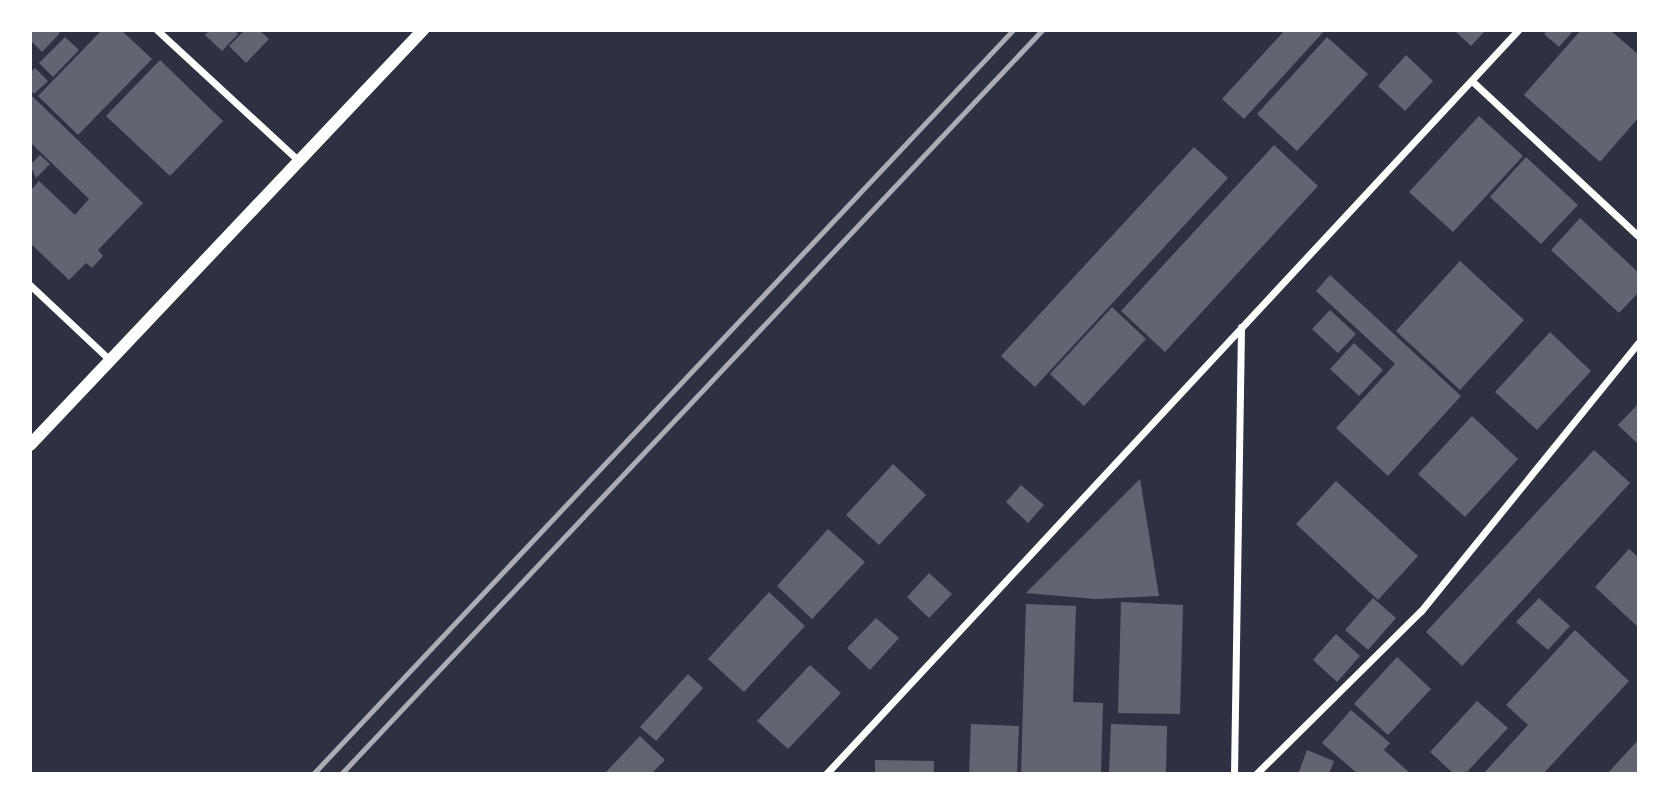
<!DOCTYPE html>
<html>
<head>
<meta charset="utf-8">
<style>
  body { margin:0 }
  #map { position:relative; width:1669px; height:804px; overflow:hidden; background:#2d3142; font-family:Helvetica,sans-serif }
  div>[style] { position:absolute }
  [style*='--x'] { left:calc(var(--x)*1px); top:calc(var(--y)*1px); width:calc(var(--w)*1px); rotate:calc(var(--a)*1deg) }
  .building>* { inset:0; background:#626471 }
  .minor>* { height:7px; margin:-3.5px; padding:0 3.5px; transform-origin:3.5px; border-radius:3.5px; background:#fff }
  .tertiary>* { height:12px; margin:-6px; padding:0 6px; transform-origin:6px; border-radius:6px; background:#fff }
  .rail>* { height:5px; margin:-2.5px; padding:0 2.5px; transform-origin:2.5px; border-radius:2.5px; background:#abadb3 }
  span { translate:-50% -50%; white-space:nowrap; text-align:center; line-height:1.15; -webkit-text-stroke:5px #fff; paint-order:stroke }
  .frame { position:absolute; inset:0; border:32px solid #fff; pointer-events:none }
</style>
</head>
<body>
<div id="map">
  <div class="building">
    <div style="clip-path:polygon(30px 30px,56px 30px,60px 33px,42px 52px,30px 40px)"></div>
    <div style="clip-path:polygon(102px 30px,121px 30px,152px 59px,78px 135px,38px 96px)"></div>
    <div style="clip-path:polygon(210px 30px,234px 30px,238px 34px,222px 51px,205px 35px)"></div>
    <div style="clip-path:polygon(245px 30px,259px 30px,269px 39px,246px 63px,229px 46px)"></div>
    <div style="clip-path:polygon(1285px 30px,1325px 30px,1244px 119px,1222px 99px)"></div>
    <div style="clip-path:polygon(1454px 30px,1486px 30px,1471px 46px)"></div>
    <div style="clip-path:polygon(1548px 30px,1574px 30px,1559px 47px,1544px 34px)"></div>
    <div style="clip-path:polygon(1581px 30px,1610px 30px,1639px 55px,1639px 117px,1600px 162px,1524px 95px)"></div>
    <div style="clip-path:polygon(65px 37px,79px 50px,53px 77px,39px 63px)"></div>
    <div style="clip-path:polygon(1327px 37px,1368px 74px,1297px 151px,1257px 114px)"></div>
    <div style="clip-path:polygon(1406px 55px,1433px 81px,1405px 111px,1378px 86px)"></div>
    <div style="clip-path:polygon(160px 60px,223px 121px,170px 176px,106px 116px)"></div>
    <div style="clip-path:polygon(35px 68px,48px 81px,34px 94px,30px 89px,30px 73px)"></div>
    <div style="clip-path:polygon(30px 94px,143px 203px,98px 250px,103px 256px,92px 268px,86px 263px,69px 280px,30px 243px,30px 191px,39px 181px,75px 215px,89px 199px,30px 142px)"></div>
    <div style="clip-path:polygon(1479px 116px,1523px 156px,1453px 232px,1409px 192px)"></div>
    <div style="clip-path:polygon(1274px 145px,1318px 186px,1165px 352px,1121px 311px)"></div>
    <div style="clip-path:polygon(1194px 147px,1228px 178px,1035px 387px,1001px 356px)"></div>
    <div style="clip-path:polygon(40px 155px,50px 164px,36px 178px,30px 165px)"></div>
    <div style="clip-path:polygon(1526px 157px,1578px 205px,1541px 244px,1490px 197px)"></div>
    <div style="clip-path:polygon(1580px 218px,1639px 273px,1639px 292px,1619px 313px,1551px 250px)"></div>
    <div style="clip-path:polygon(1460px 261px,1524px 320px,1460px 390px,1396px 331px)"></div>
    <div style="clip-path:polygon(1330px 275px,1461px 396px,1388px 476px,1336px 428px,1395px 364px,1316px 291px)"></div>
    <div style="clip-path:polygon(1112px 307px,1146px 339px,1084px 406px,1050px 374px)"></div>
    <div style="clip-path:polygon(1330px 310px,1356px 334px,1338px 353px,1312px 329px)"></div>
    <div style="clip-path:polygon(1550px 332px,1591px 371px,1537px 430px,1495px 392px)"></div>
    <div style="clip-path:polygon(1354px 343px,1383px 370px,1359px 396px,1330px 369px)"></div>
    <div style="clip-path:polygon(1639px 403px,1639px 445px,1618px 425px)"></div>
    <div style="clip-path:polygon(1472px 416px,1518px 459px,1465px 517px,1418px 474px)"></div>
    <div style="clip-path:polygon(1594px 450px,1630px 483px,1462px 666px,1426px 632px)"></div>
    <div style="clip-path:polygon(893px 464px,926px 495px,879px 545px,846px 515px)"></div>
    <div style="clip-path:polygon(1140px 479px,1159px 596px,1095px 599px,1026px 593px)"></div>
    <div style="clip-path:polygon(1336px 481px,1418px 556px,1378px 600px,1296px 524px)"></div>
    <div style="clip-path:polygon(1021px 485px,1044px 505px,1028px 523px,1006px 502px)"></div>
    <div style="clip-path:polygon(828px 529px,865px 562px,812px 619px,777px 586px)"></div>
    <div style="clip-path:polygon(1629px 549px,1639px 558px,1639px 628px,1595px 587px)"></div>
    <div style="clip-path:polygon(929px 573px,952px 594px,929px 618px,907px 597px)"></div>
    <div style="clip-path:polygon(769px 592px,805px 626px,744px 692px,708px 659px)"></div>
    <div style="clip-path:polygon(1373px 598px,1396px 618px,1368px 650px,1345px 630px)"></div>
    <div style="clip-path:polygon(1539px 598px,1570px 626px,1548px 650px,1516px 622px)"></div>
    <div style="clip-path:polygon(1121px 602px,1183px 605px,1180px 714px,1118px 713px)"></div>
    <div style="clip-path:polygon(1026px 604px,1076px 606px,1073px 702px,1103px 703px,1101px 774px,1021px 774px)"></div>
    <div style="clip-path:polygon(876px 618px,899px 638px,870px 670px,847px 648px)"></div>
    <div style="clip-path:polygon(1575px 630px,1629px 681px,1543px 774px,1483px 774px,1528px 725px,1506px 705px)"></div>
    <div style="clip-path:polygon(1336px 634px,1360px 656px,1337px 682px,1313px 660px)"></div>
    <div style="clip-path:polygon(1397px 657px,1431px 689px,1388px 735px,1354px 704px)"></div>
    <div style="clip-path:polygon(810px 665px,841px 693px,788px 749px,757px 721px)"></div>
    <div style="clip-path:polygon(688px 674px,703px 688px,656px 741px,640px 727px)"></div>
    <div style="clip-path:polygon(1477px 701px,1508px 728px,1465px 774px,1454px 774px,1430px 752px)"></div>
    <div style="clip-path:polygon(1351px 710px,1390px 743px,1384px 750px,1411px 774px,1358px 774px,1322px 743px)"></div>
    <div style="clip-path:polygon(971px 724px,1019px 726px,1017px 774px,969px 774px)"></div>
    <div style="clip-path:polygon(1111px 724px,1167px 726px,1166px 774px,1109px 774px)"></div>
    <div style="clip-path:polygon(640px 736px,665px 760px,651px 774px,604px 774px)"></div>
    <div style="clip-path:polygon(1639px 739px,1639px 774px,1607px 774px)"></div>
    <div style="clip-path:polygon(1307px 750px,1334px 761px,1329px 774px,1298px 774px)"></div>
    <div style="clip-path:polygon(875px 760px,934px 761px,934px 774px,875px 774px)"></div>
  </div>
  <div class="minor">
    <div style="--x:157;--y:30;--w:192;--a:42.7"></div>
    <div style="--x:1472;--y:81;--w:229;--a:43"></div>
    <div style="--x:30;--y:285;--w:111;--a:43.2"></div>
    <div style="--x:826;--y:774;--w:1016;--a:-47.07"></div>
    <div style="--x:1234;--y:774;--w:447;--a:-89.1"></div>
    <div style="--x:1256;--y:774;--w:232;--a:-44.7"></div>
    <div style="--x:1421;--y:611;--w:346;--a:-51"></div>
  </div>
  <div class="tertiary">
    <div style="--x:30;--y:445;--w:572;--a:-46.56"></div>
  </div>
  <div class="rail">
    <div style="--x:313;--y:774;--w:1022;--a:-46.75"></div>
    <div style="--x:341;--y:774;--w:1022;--a:-46.7"></div>
  </div>
  <div class="frame"></div>
</div>
</body>
</html>
